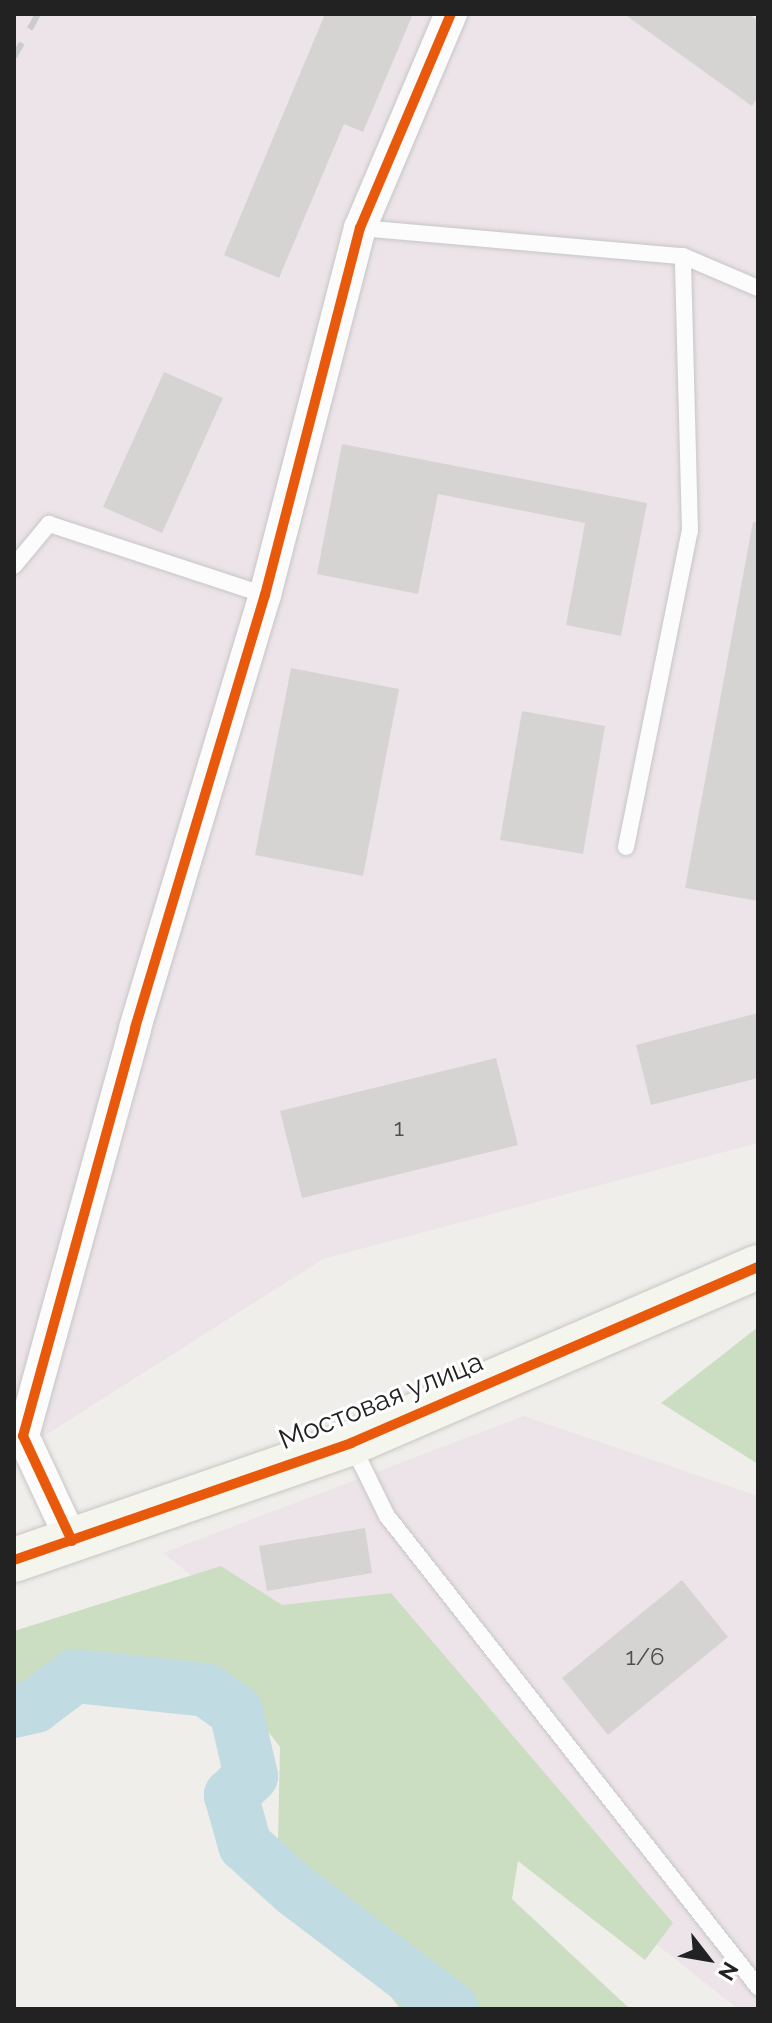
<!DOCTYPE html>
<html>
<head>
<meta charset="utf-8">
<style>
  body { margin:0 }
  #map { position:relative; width:772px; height:2023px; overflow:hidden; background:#f0eeeb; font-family:Raleway,sans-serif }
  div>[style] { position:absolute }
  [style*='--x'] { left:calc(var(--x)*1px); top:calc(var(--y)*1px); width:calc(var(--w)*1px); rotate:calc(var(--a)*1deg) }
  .industrial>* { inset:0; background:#ede4e9 }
  .forest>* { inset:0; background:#ccdec1 }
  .river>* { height:54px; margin:-27px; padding:0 27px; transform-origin:27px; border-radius:27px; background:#c0dbe2 }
  .building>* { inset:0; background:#d6d4d2 }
  .roads { filter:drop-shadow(0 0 2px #c7c6c5) drop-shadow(0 0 2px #c7c6c5) }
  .lane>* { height:16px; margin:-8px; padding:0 8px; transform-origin:8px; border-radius:8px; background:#fdfcfc }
  .street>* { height:32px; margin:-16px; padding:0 16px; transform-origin:16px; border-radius:16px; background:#fdfcfc }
  .secondary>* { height:44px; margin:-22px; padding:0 22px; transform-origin:22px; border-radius:22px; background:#f4f5ed }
  .rail>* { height:6px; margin-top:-3px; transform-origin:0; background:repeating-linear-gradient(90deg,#ccc 0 16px,transparent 0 32px) }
  .cycleway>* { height:10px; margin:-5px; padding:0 5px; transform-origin:5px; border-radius:5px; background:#e8590c }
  span { translate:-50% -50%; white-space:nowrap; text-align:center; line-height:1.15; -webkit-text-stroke:6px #fff; paint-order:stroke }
  .number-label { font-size:24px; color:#4f4e4e }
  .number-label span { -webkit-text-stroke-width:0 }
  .street-label { font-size:28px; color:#222 }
  .frame { position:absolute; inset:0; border:16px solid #222; pointer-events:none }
  .north { position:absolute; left:668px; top:1919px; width:80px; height:80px; -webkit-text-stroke:6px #fff; paint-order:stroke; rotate:121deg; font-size:22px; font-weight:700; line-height:32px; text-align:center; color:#222 }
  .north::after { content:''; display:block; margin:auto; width:28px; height:36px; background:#222; clip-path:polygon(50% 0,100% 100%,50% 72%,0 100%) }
</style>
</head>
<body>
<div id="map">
  <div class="industrial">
    <div style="clip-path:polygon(14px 14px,758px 14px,758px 1143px,323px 1259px,14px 1455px)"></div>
    <div style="clip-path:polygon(524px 1416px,758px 1496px,758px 2009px,738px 2009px,163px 1553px)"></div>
  </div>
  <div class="forest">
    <div style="clip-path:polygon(758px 1327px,758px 1464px,661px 1403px)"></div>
    <div style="clip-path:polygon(221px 1566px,282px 1605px,391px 1593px,673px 1923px,645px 1960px,518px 1861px,512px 1899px,630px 2009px,400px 2009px,278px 1840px,280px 1747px,229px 1681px,84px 1664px,14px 1689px,14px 1631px)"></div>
  </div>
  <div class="river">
    <div style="--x:14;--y:1711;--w:22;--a:-13"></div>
    <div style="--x:35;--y:1706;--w:50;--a:-36.9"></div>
    <div style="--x:75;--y:1676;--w:132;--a:6.1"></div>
    <div style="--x:206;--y:1690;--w:37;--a:35"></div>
    <div style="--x:236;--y:1711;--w:67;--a:77"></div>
    <div style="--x:251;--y:1776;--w:28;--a:136"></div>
    <div style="--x:231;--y:1795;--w:52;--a:74.4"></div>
    <div style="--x:245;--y:1845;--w:67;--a:42"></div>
    <div style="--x:295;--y:1890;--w:197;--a:37.2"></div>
  </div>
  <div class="building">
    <div style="clip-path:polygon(325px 14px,413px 14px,363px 132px,344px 124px,279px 278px,224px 255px)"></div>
    <div style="clip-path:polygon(624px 14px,749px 14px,758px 21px,758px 97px,752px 106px)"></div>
    <div style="clip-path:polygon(164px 372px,223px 398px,162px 533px,103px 507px)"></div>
    <div style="clip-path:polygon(342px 444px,647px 503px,621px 636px,566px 625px,585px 523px,438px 494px,418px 594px,317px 574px)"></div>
    <div style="clip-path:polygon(753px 522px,758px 523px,758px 901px,685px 888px)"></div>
    <div style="clip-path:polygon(291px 668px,399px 689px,363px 876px,255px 855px)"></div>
    <div style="clip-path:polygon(522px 711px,605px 726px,583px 854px,500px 840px)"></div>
    <div style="clip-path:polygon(758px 1013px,758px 1078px,651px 1105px,636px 1045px)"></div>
    <div style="clip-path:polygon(496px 1058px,518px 1145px,302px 1198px,280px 1111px)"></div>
    <div style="clip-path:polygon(365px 1528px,372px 1573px,267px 1591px,259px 1546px)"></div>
    <div style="clip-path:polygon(682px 1580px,728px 1637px,608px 1735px,562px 1678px)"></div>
  </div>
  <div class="roads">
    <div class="lane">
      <div style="--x:360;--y:228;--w:324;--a:5"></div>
      <div style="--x:683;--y:256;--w:82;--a:23.1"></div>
      <div style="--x:14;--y:566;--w:55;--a:-50.2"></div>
      <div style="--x:49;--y:524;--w:227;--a:18.2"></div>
      <div style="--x:626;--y:847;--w:322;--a:-78.6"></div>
      <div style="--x:690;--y:531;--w:275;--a:-91.5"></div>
      <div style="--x:352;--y:1445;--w:79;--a:63.8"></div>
      <div style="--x:387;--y:1516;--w:600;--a:51.77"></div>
    </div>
    <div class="street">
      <div style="--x:72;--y:1541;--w:116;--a:-115"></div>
      <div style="--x:23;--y:1436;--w:423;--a:-74.6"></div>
      <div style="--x:135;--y:1028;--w:452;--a:-73.3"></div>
      <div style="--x:265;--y:595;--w:379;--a:-75.5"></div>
      <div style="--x:360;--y:228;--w:233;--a:-67"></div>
    </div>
    <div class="secondary">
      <div style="--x:14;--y:1560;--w:357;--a:-19.1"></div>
      <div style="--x:351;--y:1443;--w:443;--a:-23.4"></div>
    </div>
  </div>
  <div class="rail">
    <div style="--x:14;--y:57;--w:49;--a:-60.8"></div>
  </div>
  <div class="cycleway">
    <div style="--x:72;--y:1541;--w:116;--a:-115"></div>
    <div style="--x:23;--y:1436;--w:423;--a:-74.6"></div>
    <div style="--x:135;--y:1028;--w:452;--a:-73.3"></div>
    <div style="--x:265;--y:595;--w:379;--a:-75.5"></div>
    <div style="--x:360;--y:228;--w:233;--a:-67"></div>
    <div style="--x:14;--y:1560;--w:357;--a:-19.1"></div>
    <div style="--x:351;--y:1443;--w:443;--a:-23.4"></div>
  </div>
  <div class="number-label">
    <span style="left:399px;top:1128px">1</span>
    <span style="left:645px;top:1657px">1/6</span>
  </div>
  <div class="street-label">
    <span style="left:381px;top:1401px;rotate:-22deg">Мостовая улица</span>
  </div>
  <div class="frame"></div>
  <div class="north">N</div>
</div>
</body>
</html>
